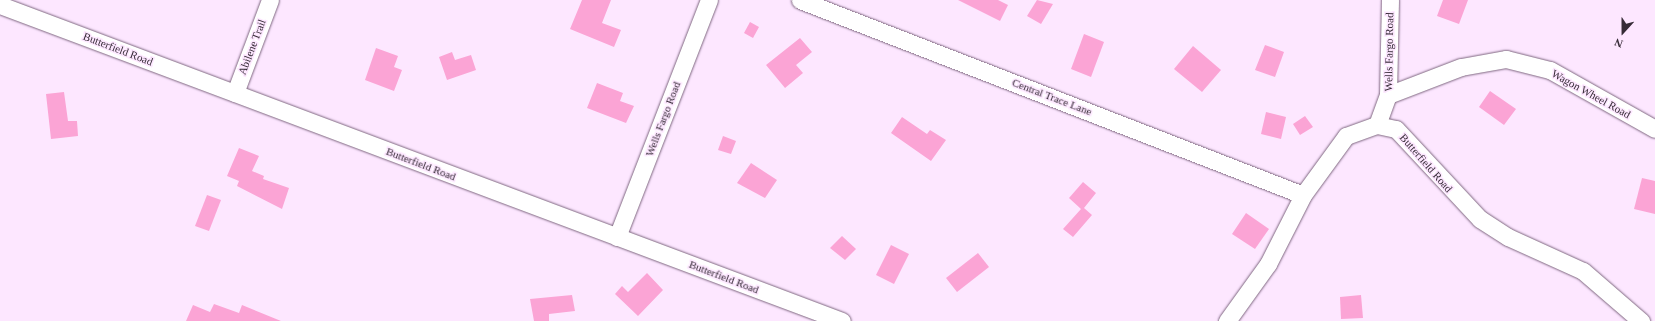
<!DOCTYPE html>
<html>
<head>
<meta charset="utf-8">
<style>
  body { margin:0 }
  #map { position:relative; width:1655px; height:321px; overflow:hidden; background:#fde7ff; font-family:"Times New Roman",serif }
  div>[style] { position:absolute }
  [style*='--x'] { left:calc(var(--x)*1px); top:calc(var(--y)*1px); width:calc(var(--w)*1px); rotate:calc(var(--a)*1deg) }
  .building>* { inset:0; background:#fba4d5 }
  .roads { filter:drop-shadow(0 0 1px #7f6781) drop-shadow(0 0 1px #7f6781) }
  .minor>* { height:17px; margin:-8.5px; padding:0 8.5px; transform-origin:8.5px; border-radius:8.5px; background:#fff }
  span { translate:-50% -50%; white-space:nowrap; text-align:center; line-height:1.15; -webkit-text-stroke:3px #fde7ff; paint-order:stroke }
  .street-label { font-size:11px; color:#362b37 }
  .north { position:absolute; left:1603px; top:12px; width:40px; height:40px; -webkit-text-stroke:3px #fde7ff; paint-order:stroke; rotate:201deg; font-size:11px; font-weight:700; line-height:16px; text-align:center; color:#362b37 }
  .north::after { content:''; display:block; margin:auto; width:14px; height:18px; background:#362b37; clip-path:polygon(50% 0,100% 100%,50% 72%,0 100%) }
</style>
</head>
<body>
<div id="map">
  <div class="building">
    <div style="clip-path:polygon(582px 0,611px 0,602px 23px,621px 30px,614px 47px,570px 29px)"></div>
    <div style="clip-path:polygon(958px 0,998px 0,1008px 5px,1000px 21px)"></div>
    <div style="clip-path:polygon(1037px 0,1053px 4px,1041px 24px,1027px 16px)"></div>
    <div style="clip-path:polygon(1443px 0,1468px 0,1459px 24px,1437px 16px)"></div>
    <div style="clip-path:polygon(750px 22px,759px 27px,753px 38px,744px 33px)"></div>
    <div style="clip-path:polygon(1084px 34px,1104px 42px,1091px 77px,1071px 69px)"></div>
    <div style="clip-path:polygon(800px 38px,812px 52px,796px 65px,803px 73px,785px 88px,766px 65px)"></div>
    <div style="clip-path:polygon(1265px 45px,1284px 52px,1275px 77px,1255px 70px)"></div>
    <div style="clip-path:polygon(1193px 46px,1221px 70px,1202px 92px,1174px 69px)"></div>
    <div style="clip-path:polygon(376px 48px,398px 56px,394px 67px,402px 70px,394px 91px,365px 80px)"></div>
    <div style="clip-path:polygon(452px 52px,455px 60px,471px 55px,476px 70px,447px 80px,439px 57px)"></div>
    <div style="clip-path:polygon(597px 83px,623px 93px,620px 101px,634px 106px,626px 123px,587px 108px)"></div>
    <div style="clip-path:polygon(1490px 91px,1516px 109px,1504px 125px,1479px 107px)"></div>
    <div style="clip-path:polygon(64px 92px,68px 121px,77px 121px,78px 136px,51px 139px,46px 94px)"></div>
    <div style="clip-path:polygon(1266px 112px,1286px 117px,1281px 139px,1261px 134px)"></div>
    <div style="clip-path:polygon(1305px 116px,1313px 127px,1300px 135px,1293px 124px)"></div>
    <div style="clip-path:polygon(902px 117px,927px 134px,930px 130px,946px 140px,931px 161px,891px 133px)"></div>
    <div style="clip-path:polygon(723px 136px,736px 141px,731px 154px,718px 150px)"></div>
    <div style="clip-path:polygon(239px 148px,259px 156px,252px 171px,264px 176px,263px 179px,289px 188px,282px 209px,237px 186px,239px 181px,227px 176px)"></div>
    <div style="clip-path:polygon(751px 163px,777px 180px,765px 198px,737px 183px)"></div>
    <div style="clip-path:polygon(1642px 178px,1655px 181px,1655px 214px,1634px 209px)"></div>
    <div style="clip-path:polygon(1083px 182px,1096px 193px,1084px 208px,1092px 215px,1073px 237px,1063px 229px,1081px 209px,1069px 198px)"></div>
    <div style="clip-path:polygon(207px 195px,221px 200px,209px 231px,195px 226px)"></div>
    <div style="clip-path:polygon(1246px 213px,1269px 229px,1255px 249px,1232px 234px)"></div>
    <div style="clip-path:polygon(842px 236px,856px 249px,845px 260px,830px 248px)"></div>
    <div style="clip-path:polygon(891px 245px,909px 254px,894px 284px,876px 275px)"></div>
    <div style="clip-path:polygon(978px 253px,989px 267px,957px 292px,946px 278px)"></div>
    <div style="clip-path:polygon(647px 273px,663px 290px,638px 316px,615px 294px,622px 286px,628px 292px)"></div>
    <div style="clip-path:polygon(572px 295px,575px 311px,549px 314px,549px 321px,534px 321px,530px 299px)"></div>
    <div style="clip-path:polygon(1361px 295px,1363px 318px,1341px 319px,1340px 297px)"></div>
    <div style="clip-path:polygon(214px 304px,239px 313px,242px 305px,281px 321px,186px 321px,193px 305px,210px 312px)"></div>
  </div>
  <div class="roads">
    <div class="minor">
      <div style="--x:800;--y:0;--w:539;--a:21.19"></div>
      <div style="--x:0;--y:5;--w:899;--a:20.57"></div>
      <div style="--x:235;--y:93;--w:99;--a:-69.4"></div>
      <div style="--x:1388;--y:95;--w:78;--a:-21"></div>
      <div style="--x:1461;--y:67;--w:46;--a:-10.1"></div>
      <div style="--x:1506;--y:59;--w:45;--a:14"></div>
      <div style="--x:1550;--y:70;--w:120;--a:29.3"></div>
      <div style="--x:1377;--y:125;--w:32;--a:-70"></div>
      <div style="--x:1388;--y:95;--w:95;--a:-88.8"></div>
      <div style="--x:617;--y:237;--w:254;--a:-68.8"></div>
      <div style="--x:1227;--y:321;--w:70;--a:-54.3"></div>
      <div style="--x:1268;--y:264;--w:77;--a:-63.1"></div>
      <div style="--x:1303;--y:195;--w:73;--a:-53.9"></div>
      <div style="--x:1346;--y:136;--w:33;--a:-20"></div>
      <div style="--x:1377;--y:125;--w:19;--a:12"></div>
      <div style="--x:1396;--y:129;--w:123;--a:47"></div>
      <div style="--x:1480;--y:219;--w:33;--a:33"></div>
      <div style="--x:1508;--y:237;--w:82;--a:24.4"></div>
      <div style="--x:1583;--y:271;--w:77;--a:40.8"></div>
    </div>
  </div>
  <div class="street-label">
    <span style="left:252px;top:47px;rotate:-69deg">Abilene Trail</span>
    <span style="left:118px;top:49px;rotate:21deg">Butterfield Road</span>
    <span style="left:1389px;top:52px;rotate:-89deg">Wells Fargo Road</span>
    <span style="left:1591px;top:94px;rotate:29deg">Wagon Wheel Road</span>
    <span style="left:1052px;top:97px;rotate:21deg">Central Trace Lane</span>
    <span style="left:663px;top:119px;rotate:-69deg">Wells Fargo Road</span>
    <span style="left:1426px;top:163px;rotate:49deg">Butterfield Road</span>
    <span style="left:421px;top:164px;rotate:21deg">Butterfield Road</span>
    <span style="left:724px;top:277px;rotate:21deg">Butterfield Road</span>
  </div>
  <div class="north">N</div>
</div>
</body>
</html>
